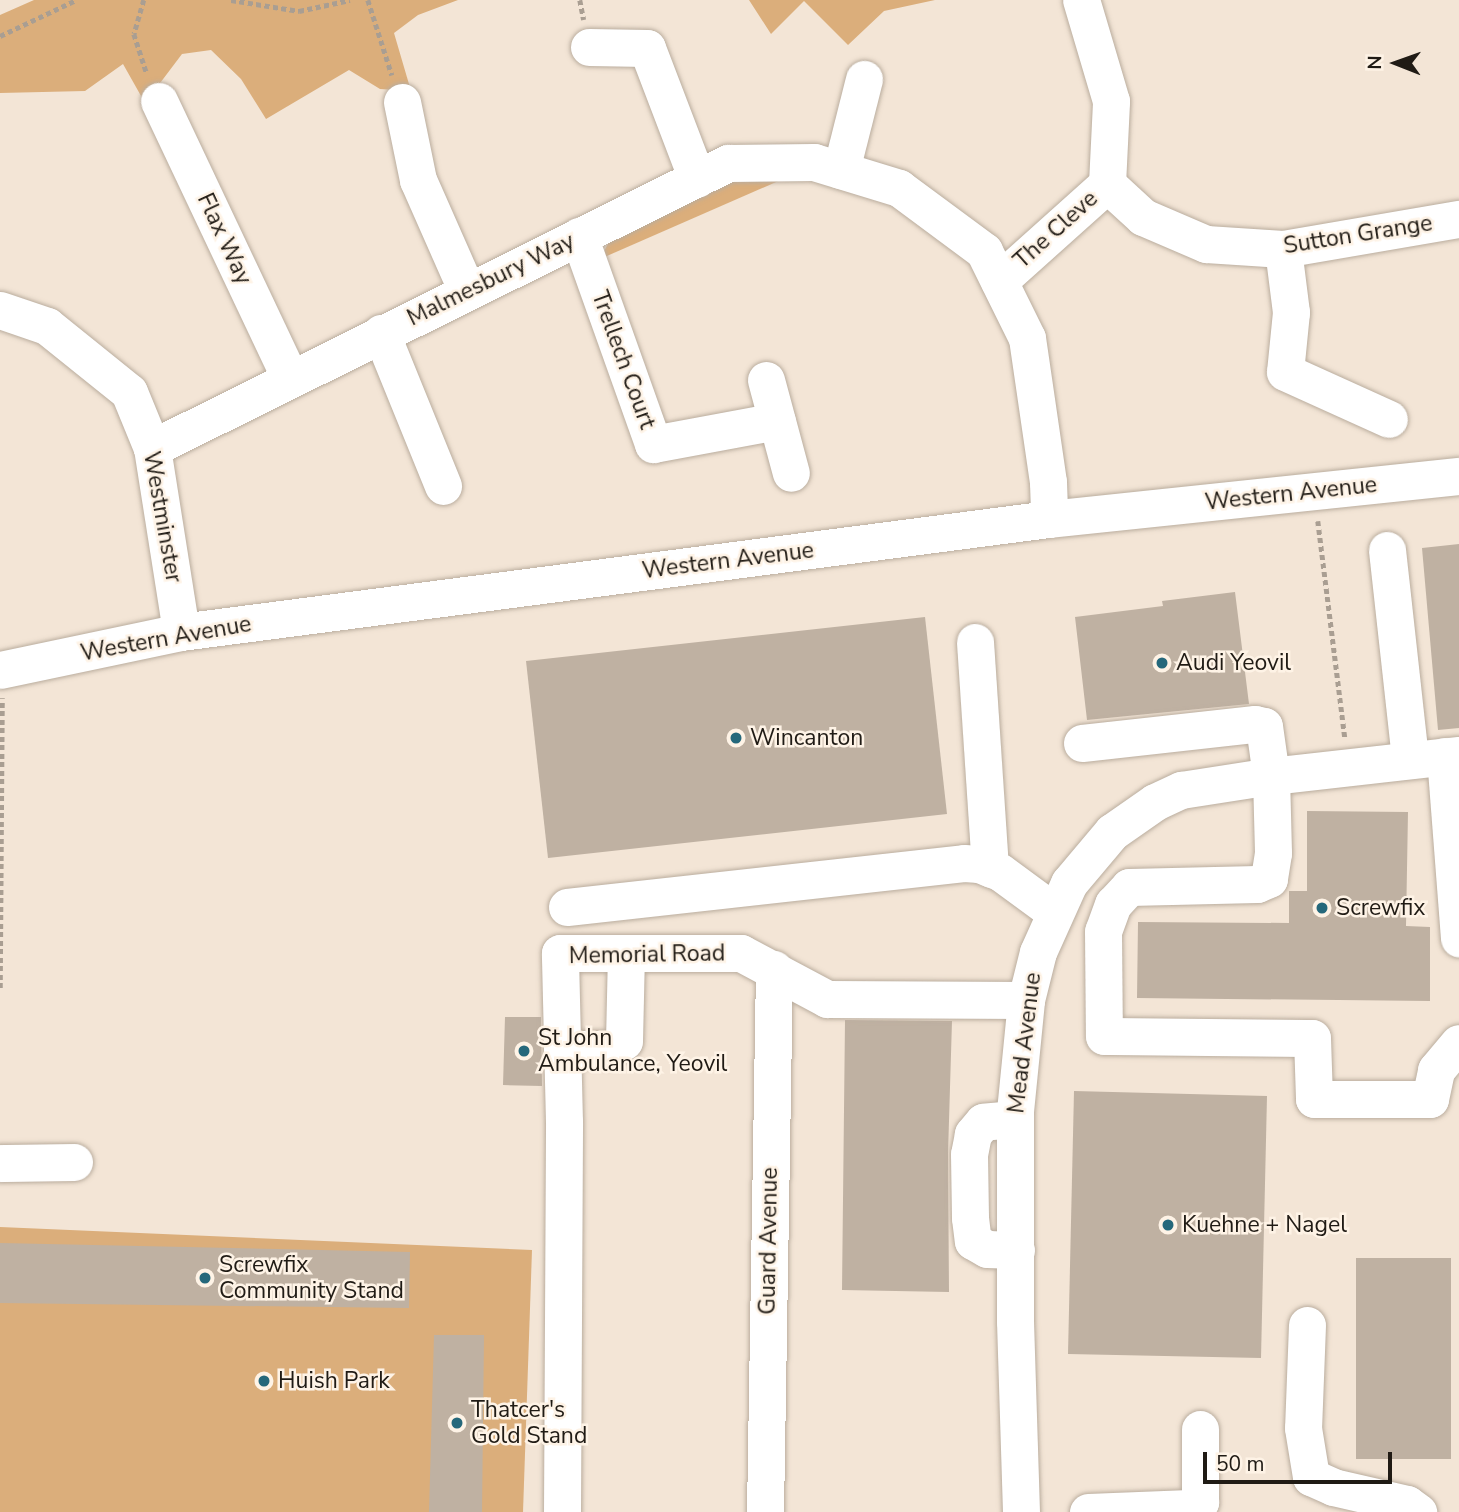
<!DOCTYPE html>
<html>
<head>
<meta charset="utf-8">
<style>
  body { margin:0 }
  #map { position:relative; width:1459px; height:1512px; overflow:hidden; background:#f3e5d6; font-family:"Nunito Sans",sans-serif }
  div>[style] { position:absolute }
  [style*='--x'] { left:calc(var(--x)*1px); top:calc(var(--y)*1px); width:calc(var(--w)*1px); rotate:calc(var(--a)*1deg) }
  .green>* { inset:0; background:#dbae7b }
  .building>* { inset:0; background:#bfb1a2 }
  .path>* { height:4.5px; margin-top:-2.25px; transform-origin:0; background:repeating-linear-gradient(90deg,#a99e92 0 5px,transparent 0 8.5px) }
  .roads { filter:drop-shadow(0 0 2px #baad9e) drop-shadow(0 0 2px #baad9e) }
  .minor>* { height:37px; margin:-18.5px; padding:0 18.5px; transform-origin:18.5px; border-radius:18.5px; background:#fff }
  .dots>* { width:19px; height:19px; translate:-50% -50%; box-sizing:border-box; border:4px solid #fef3e6; border-radius:50% }
  span { translate:-50% -50%; white-space:nowrap; text-align:center; line-height:1.15; -webkit-text-stroke:5px #fef3e6; paint-order:stroke }
  .street-label { font-size:23px; color:#201b15 }
  .poi-label { font-size:23px; color:#201b15 }
  .left { translate:0 -50%; text-align:left }
  .north { position:absolute; left:1361px; top:28px; width:70px; height:70px; -webkit-text-stroke:5px #fef3e6; paint-order:stroke; rotate:271deg; font-size:19px; font-weight:700; line-height:28px; text-align:center; color:#201b15 }
  .north::after { content:''; display:block; margin:auto; width:24px; height:32px; background:#201b15; clip-path:polygon(50% 0,100% 100%,50% 72%,0 100%) }
  .scale { position:absolute; left:1203px; top:1452px; width:189px; height:32px; box-sizing:border-box; border:4px solid #201b15; border-top:0; padding-left:9px; font-size:21px; line-height:24px; white-space:nowrap; color:#201b15; -webkit-text-stroke:5px #fef3e6; paint-order:stroke }
</style>
</head>
<body>
<div id="map">
  <div class="green">
    <div style="clip-path:polygon(34px 0,458px 0,418px 15px,394px 33px,411px 91px,380px 89px,349px 70px,266px 119px,241px 79px,211px 50px,182px 54px,145px 103px,123px 64px,85px 91px,0 93px,0 15px)"></div>
    <div style="clip-path:polygon(749px 0,935px 0,884px 11px,848px 45px,804px 1px,771px 34px)"></div>
    <div style="clip-path:polygon(731px 176px,783px 179px,600px 259px,615px 230px)"></div>
    <div style="clip-path:polygon(0 1227px,532px 1250px,523px 1512px,0 1512px)"></div>
  </div>
  <div class="building">
    <div style="clip-path:polygon(1459px 544px,1459px 728px,1438px 730px,1422px 548px)"></div>
    <div style="clip-path:polygon(1235px 592px,1249px 704px,1087px 720px,1075px 617px,1163px 606px,1162px 601px)"></div>
    <div style="clip-path:polygon(925px 617px,947px 814px,548px 858px,526px 661px)"></div>
    <div style="clip-path:polygon(1307px 811px,1408px 812px,1406px 926px,1430px 927px,1430px 1001px,1137px 998px,1138px 922px,1289px 923px,1289px 891px,1307px 891px)"></div>
    <div style="clip-path:polygon(505px 1017px,541px 1017px,542px 1086px,503px 1085px)"></div>
    <div style="clip-path:polygon(845px 1020px,952px 1021px,948px 1154px,949px 1292px,842px 1290px)"></div>
    <div style="clip-path:polygon(1074px 1091px,1267px 1096px,1261px 1358px,1068px 1354px)"></div>
    <div style="clip-path:polygon(0 1243px,410px 1252px,409px 1308px,0 1303px)"></div>
    <div style="clip-path:polygon(1356px 1258px,1451px 1258px,1451px 1459px,1356px 1459px)"></div>
    <div style="clip-path:polygon(434px 1335px,484px 1335px,482px 1512px,429px 1512px)"></div>
  </div>
  <div class="path">
    <div style="--x:144;--y:0;--w:35;--a:106"></div>
    <div style="--x:134;--y:34;--w:42;--a:72"></div>
    <div style="--x:231;--y:0;--w:69;--a:9.2"></div>
    <div style="--x:299;--y:11;--w:52;--a:-12.2"></div>
    <div style="--x:368;--y:0;--w:79;--a:72.3"></div>
    <div style="--x:580;--y:0;--w:20;--a:79"></div>
    <div style="--x:0;--y:36;--w:84;--a:-25.3"></div>
    <div style="--x:1318;--y:521;--w:220;--a:82.9"></div>
    <div style="--x:0;--y:988;--w:290;--a:-89.6"></div>
  </div>
  <div class="roads">
    <div class="minor">
      <div style="--x:589;--y:47;--w:58;--a:1"></div>
      <div style="--x:647;--y:48;--w:140;--a:69.1"></div>
      <div style="--x:159;--y:101;--w:306;--a:64.7"></div>
      <div style="--x:402;--y:102;--w:80;--a:78.4"></div>
      <div style="--x:418;--y:180;--w:121;--a:66.2"></div>
      <div style="--x:841;--y:170;--w:94;--a:-75.8"></div>
      <div style="--x:1107;--y:184;--w:49;--a:42.5"></div>
      <div style="--x:1143;--y:217;--w:69;--a:23.2"></div>
      <div style="--x:1206;--y:244;--w:77;--a:3.7"></div>
      <div style="--x:1283;--y:249;--w:179;--a:-9.7"></div>
      <div style="--x:579;--y:236;--w:221;--a:70.4"></div>
      <div style="--x:653;--y:444;--w:126;--a:-10.5"></div>
      <div style="--x:1283;--y:249;--w:64;--a:82.8"></div>
      <div style="--x:1291;--y:312;--w:60;--a:95.7"></div>
      <div style="--x:1285;--y:372;--w:114;--a:24.3"></div>
      <div style="--x:999;--y:281;--w:145;--a:-41.9"></div>
      <div style="--x:1107;--y:184;--w:83;--a:-87.2"></div>
      <div style="--x:1111;--y:101;--w:105;--a:-106.5"></div>
      <div style="--x:0;--y:310;--w:50;--a:18.8"></div>
      <div style="--x:47;--y:326;--w:105;--a:38.8"></div>
      <div style="--x:129;--y:392;--w:61;--a:67.7"></div>
      <div style="--x:152;--y:448;--w:186;--a:81"></div>
      <div style="--x:381;--y:333;--w:165;--a:67.9"></div>
      <div style="--x:766;--y:380;--w:96;--a:75"></div>
      <div style="--x:152;--y:448;--w:643;--a:-26.33"></div>
      <div style="--x:728;--y:163;--w:86;--a:-0.7"></div>
      <div style="--x:814;--y:162;--w:89;--a:17"></div>
      <div style="--x:899;--y:188;--w:106;--a:36.5"></div>
      <div style="--x:984;--y:251;--w:97;--a:63.7"></div>
      <div style="--x:1027;--y:338;--w:146;--a:81.7"></div>
      <div style="--x:1048;--y:482;--w:37;--a:88"></div>
      <div style="--x:1387;--y:550;--w:211;--a:83.7"></div>
      <div style="--x:975;--y:642;--w:227;--a:86.2"></div>
      <div style="--x:0;--y:670;--w:185;--a:-11.9"></div>
      <div style="--x:181;--y:632;--w:875;--a:-7.42"></div>
      <div style="--x:1049;--y:519;--w:412;--a:-6"></div>
      <div style="--x:1082;--y:743;--w:174;--a:-6.3"></div>
      <div style="--x:1255;--y:724;--w:9;--a:13"></div>
      <div style="--x:1264;--y:726;--w:50;--a:82"></div>
      <div style="--x:1271;--y:776;--w:77;--a:88.5"></div>
      <div style="--x:1273;--y:853;--w:26;--a:99"></div>
      <div style="--x:1269;--y:879;--w:13;--a:157"></div>
      <div style="--x:1257;--y:884;--w:128;--a:178.7"></div>
      <div style="--x:1129;--y:887;--w:23;--a:133"></div>
      <div style="--x:1113;--y:904;--w:29;--a:110"></div>
      <div style="--x:1103;--y:931;--w:105;--a:89.5"></div>
      <div style="--x:1104;--y:1036;--w:208;--a:0.6"></div>
      <div style="--x:1312;--y:1038;--w:61;--a:88.1"></div>
      <div style="--x:1314;--y:1099;--w:116;--a:0"></div>
      <div style="--x:1430;--y:1099;--w:30;--a:-78"></div>
      <div style="--x:1436;--y:1070;--w:35;--a:-50"></div>
      <div style="--x:1445;--y:756;--w:183;--a:85.6"></div>
      <div style="--x:567;--y:907;--w:399;--a:-6.3"></div>
      <div style="--x:964;--y:863;--w:15;--a:4"></div>
      <div style="--x:979;--y:864;--w:22;--a:21"></div>
      <div style="--x:1000;--y:872;--w:66;--a:36.3"></div>
      <div style="--x:562;--y:1049;--w:50;--a:0"></div>
      <div style="--x:612;--y:1049;--w:14;--a:-34"></div>
      <div style="--x:624;--y:1041;--w:88;--a:-88.7"></div>
      <div style="--x:1015;--y:1119;--w:32;--a:175"></div>
      <div style="--x:983;--y:1122;--w:16;--a:130"></div>
      <div style="--x:973;--y:1134;--w:20;--a:101"></div>
      <div style="--x:969;--y:1154;--w:64;--a:89.1"></div>
      <div style="--x:970;--y:1218;--w:23;--a:83"></div>
      <div style="--x:973;--y:1241;--w:16;--a:30"></div>
      <div style="--x:987;--y:1249;--w:29;--a:2"></div>
      <div style="--x:0;--y:1163;--w:74;--a:-0.8"></div>
      <div style="--x:1307;--y:1325;--w:103;--a:92.2"></div>
      <div style="--x:1303;--y:1428;--w:50;--a:80.7"></div>
      <div style="--x:1311;--y:1477;--w:24;--a:24"></div>
      <div style="--x:1333;--y:1487;--w:76;--a:12.9"></div>
      <div style="--x:1407;--y:1504;--w:14;--a:36"></div>
      <div style="--x:562;--y:1512;--w:390;--a:-89.7"></div>
      <div style="--x:564;--y:1122;--w:169;--a:-91.4"></div>
      <div style="--x:560;--y:953;--w:181;--a:0"></div>
      <div style="--x:741;--y:953;--w:98;--a:28.1"></div>
      <div style="--x:827;--y:999;--w:199;--a:0.3"></div>
      <div style="--x:765;--y:1512;--w:543;--a:-89.05"></div>
      <div style="--x:1021;--y:1512;--w:191;--a:-91.8"></div>
      <div style="--x:1015;--y:1321;--w:210;--a:-90"></div>
      <div style="--x:1015;--y:1111;--w:112;--a:-84.3"></div>
      <div style="--x:1026;--y:1000;--w:49;--a:-76"></div>
      <div style="--x:1038;--y:952;--w:76;--a:-65.8"></div>
      <div style="--x:1069;--y:883;--w:67;--a:-49.9"></div>
      <div style="--x:1112;--y:832;--w:52;--a:-34.9"></div>
      <div style="--x:1155;--y:802;--w:29;--a:-25"></div>
      <div style="--x:1181;--y:790;--w:91;--a:-8.8"></div>
      <div style="--x:1271;--y:776;--w:189;--a:-6.4"></div>
      <div style="--x:1088;--y:1512;--w:102;--a:-2.2"></div>
      <div style="--x:1190;--y:1508;--w:12;--a:-31"></div>
      <div style="--x:1200;--y:1502;--w:73;--a:-90"></div>
    </div>
  </div>
  <div class="dots">
    <div style="left:1162px;top:663px;background:#25687b"></div>
    <div style="left:736px;top:738px;background:#25687b"></div>
    <div style="left:1322px;top:908px;background:#25687b"></div>
    <div style="left:524px;top:1051px;background:#25687b"></div>
    <div style="left:1168px;top:1225px;background:#25687b"></div>
    <div style="left:205px;top:1278px;background:#25687b"></div>
    <div style="left:264px;top:1381px;background:#25687b"></div>
    <div style="left:457px;top:1423px;background:#25687b"></div>
  </div>
  <div class="street-label">
    <span style="left:1056px;top:230px;rotate:-42deg">The Cleve</span>
    <span style="left:1358px;top:235px;rotate:-9deg">Sutton Grange</span>
    <span style="left:224px;top:239px;rotate:65deg">Flax Way</span>
    <span style="left:491px;top:280px;rotate:-26deg">Malmesbury Way</span>
    <span style="left:623px;top:360px;rotate:70deg">Trellech Court</span>
    <span style="left:1291px;top:494px;rotate:-6deg">Western Avenue</span>
    <span style="left:162px;top:517px;rotate:80deg">Westminster</span>
    <span style="left:728px;top:561px;rotate:-7deg">Western Avenue</span>
    <span style="left:166px;top:639px;rotate:-10deg">Western Avenue</span>
    <span style="left:647px;top:955px;rotate:-1deg">Memorial Road</span>
    <span style="left:1025px;top:1043px;rotate:-83deg">Mead Avenue</span>
    <span style="left:769px;top:1241px;rotate:-89deg">Guard Avenue</span>
  </div>
  <div class="poi-label">
    <span class="left" style="left:1176px;top:663px">Audi Yeovil</span>
    <span class="left" style="left:750px;top:738px">Wincanton</span>
    <span class="left" style="left:1336px;top:908px">Screwfix</span>
    <span class="left" style="left:538px;top:1051px">St John<br>Ambulance, Yeovil</span>
    <span class="left" style="left:1182px;top:1225px">Kuehne + Nagel</span>
    <span class="left" style="left:219px;top:1278px">Screwfix<br>Community Stand</span>
    <span class="left" style="left:278px;top:1381px">Huish Park</span>
    <span class="left" style="left:471px;top:1423px">Thatcer's<br>Gold Stand</span>
  </div>
  <div class="north">N</div>
  <div class="scale">50 m</div>
</div>
</body>
</html>
